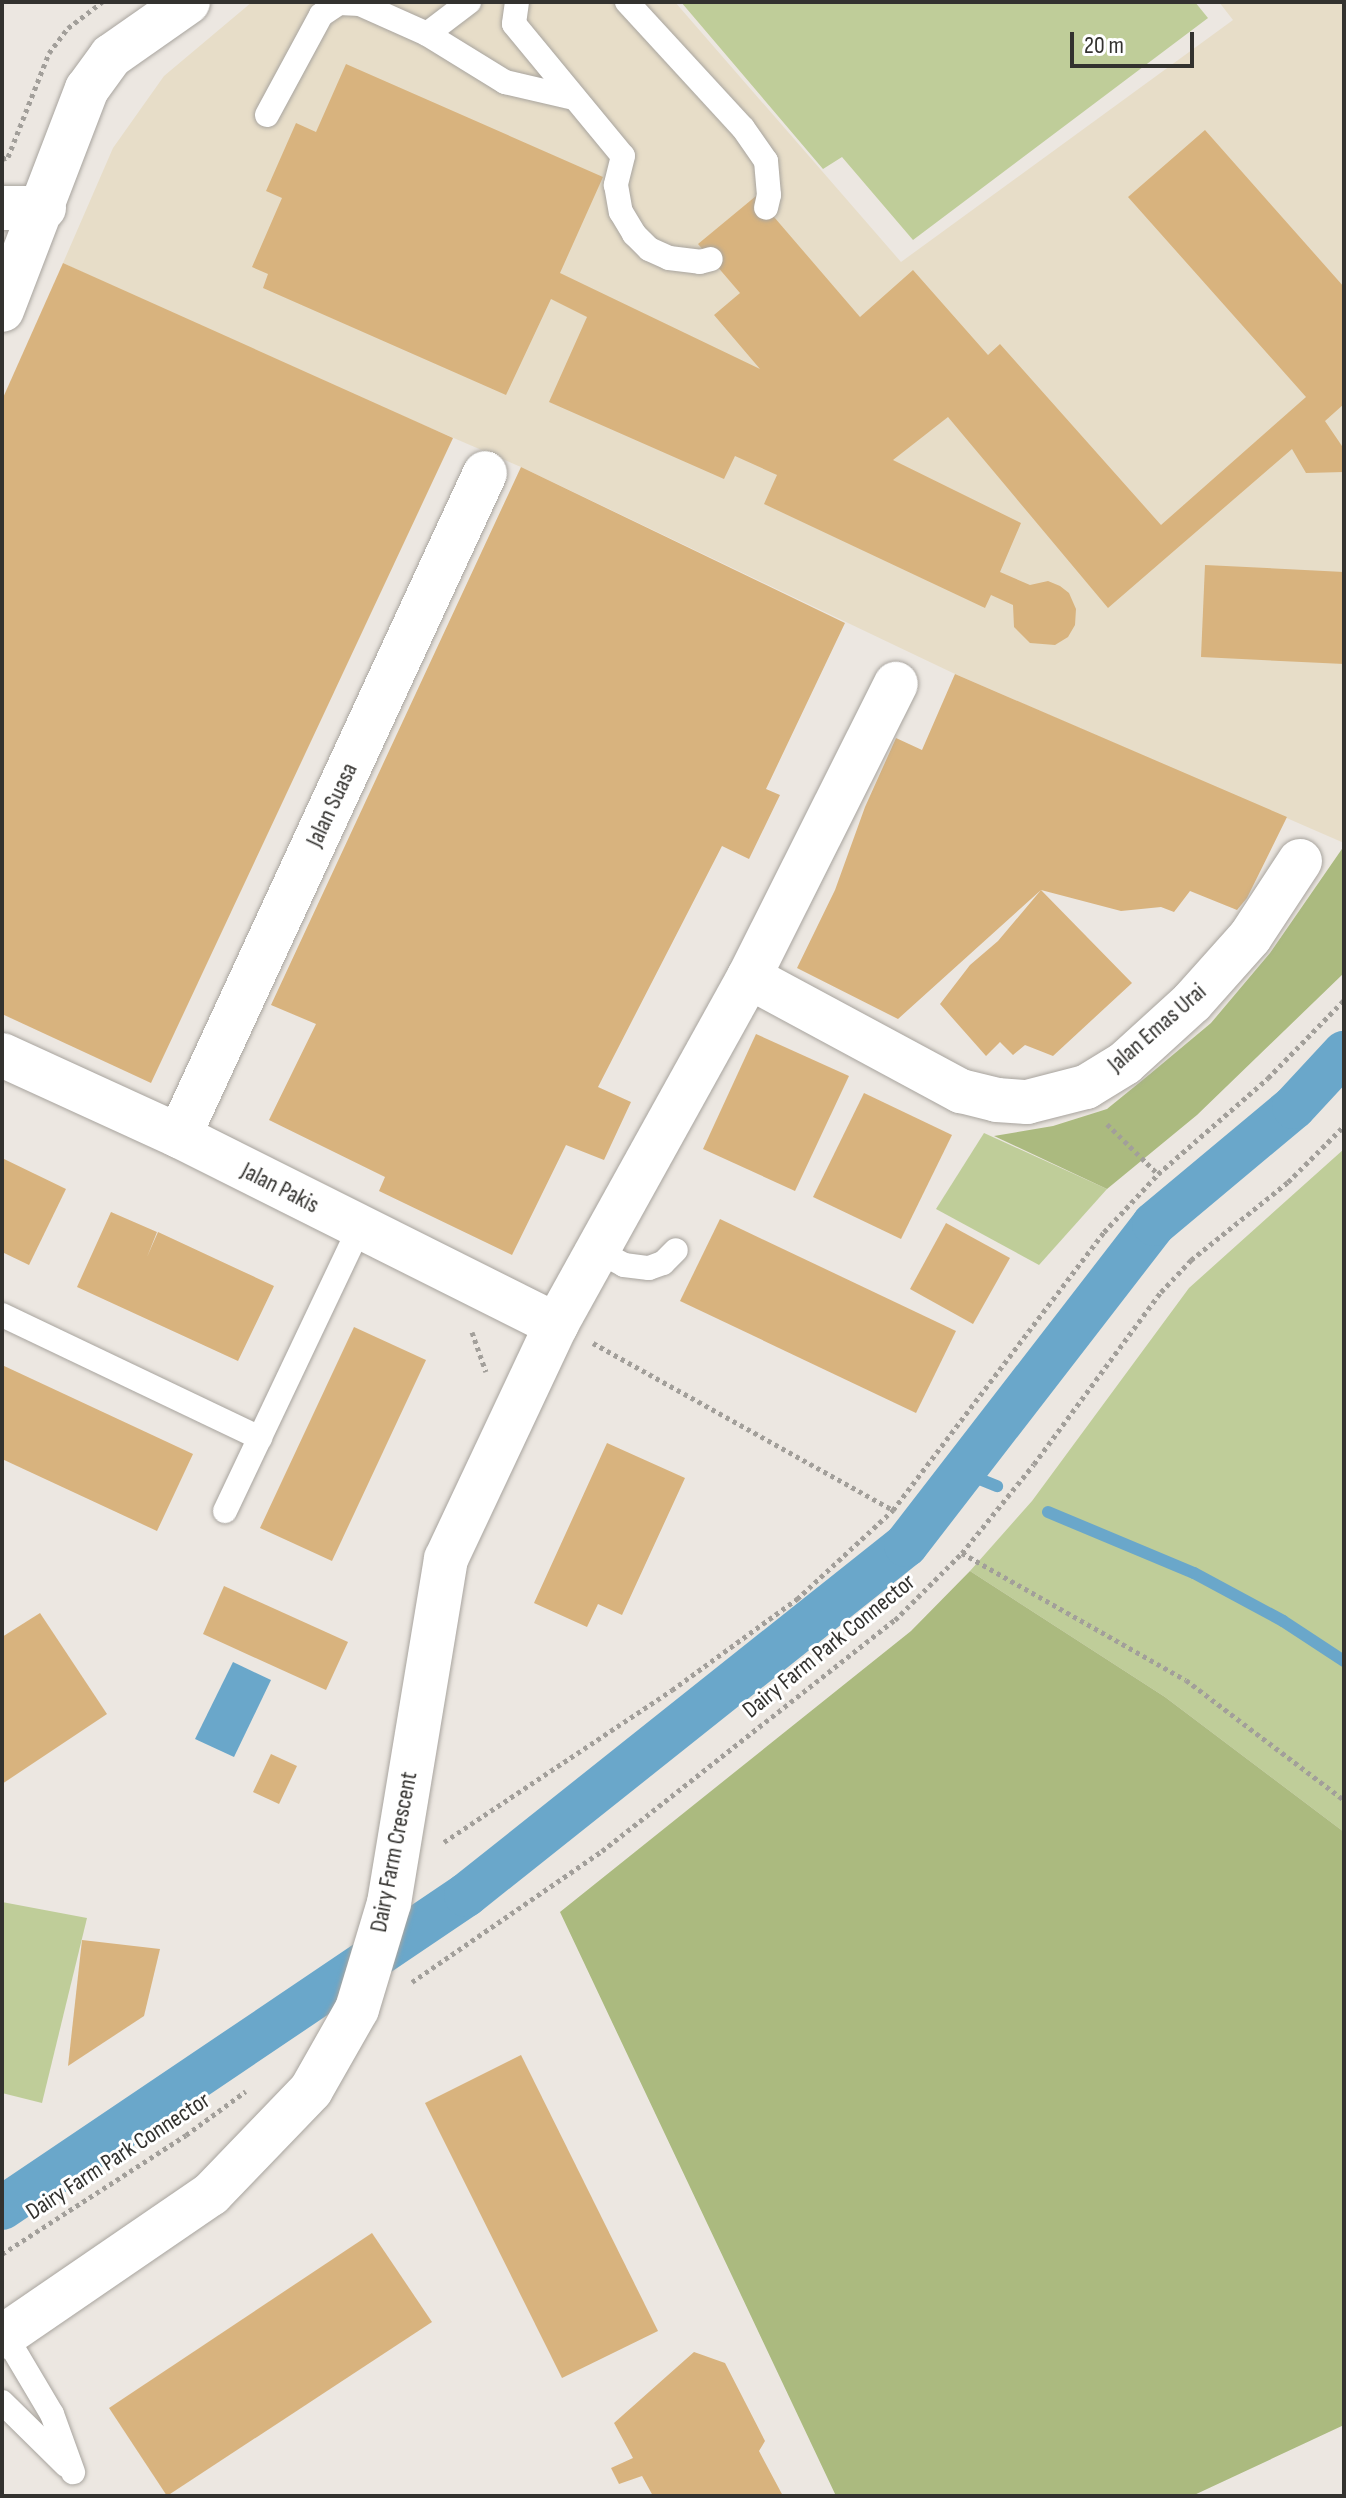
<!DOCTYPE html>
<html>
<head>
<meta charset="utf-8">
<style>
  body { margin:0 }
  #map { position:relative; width:1346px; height:2498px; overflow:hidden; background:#ece7e1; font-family:"Sofia Sans Condensed",sans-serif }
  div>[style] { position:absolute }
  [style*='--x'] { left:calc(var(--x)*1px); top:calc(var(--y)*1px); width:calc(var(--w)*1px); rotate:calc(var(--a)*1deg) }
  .education>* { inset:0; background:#e7ddc8 }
  .green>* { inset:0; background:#bfcd99 }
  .forest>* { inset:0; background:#abba7f }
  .water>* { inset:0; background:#6aa7ca }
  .stream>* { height:12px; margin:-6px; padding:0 6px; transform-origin:6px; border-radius:6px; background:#6aa7ca }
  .canal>* { height:44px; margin:-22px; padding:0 22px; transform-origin:22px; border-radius:22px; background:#6aa7ca }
  .building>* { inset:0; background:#d8b37e }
  .path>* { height:5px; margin-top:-2.5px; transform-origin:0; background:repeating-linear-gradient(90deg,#a29f9a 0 4px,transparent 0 8px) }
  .roads { filter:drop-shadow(0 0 2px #a8a49e) drop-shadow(0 0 2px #a8a49e) }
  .service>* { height:24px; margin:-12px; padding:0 12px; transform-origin:12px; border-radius:12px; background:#fff }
  .minor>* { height:44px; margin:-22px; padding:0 22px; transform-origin:22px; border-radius:22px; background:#fff }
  span { translate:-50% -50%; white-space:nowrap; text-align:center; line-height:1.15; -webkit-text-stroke:6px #fff; paint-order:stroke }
  .street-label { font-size:24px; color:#33322f }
  .frame { position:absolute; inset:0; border:4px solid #33322f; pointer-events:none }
  .scale { position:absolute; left:1070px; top:32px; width:124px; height:36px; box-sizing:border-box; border:4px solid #33322f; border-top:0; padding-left:10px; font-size:24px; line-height:28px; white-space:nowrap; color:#33322f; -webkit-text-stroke:6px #fff; paint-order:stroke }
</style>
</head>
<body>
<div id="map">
  <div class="education">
    <div style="clip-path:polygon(252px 2px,675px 2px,901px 262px,1233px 20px,1219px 2px,1344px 2px,1344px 843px,955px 674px,521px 467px,247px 349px,63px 263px,113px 148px,164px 76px)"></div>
  </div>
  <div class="green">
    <div style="clip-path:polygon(681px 2px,1195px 2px,1208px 18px,913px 240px,842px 157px,823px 169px)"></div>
    <div style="clip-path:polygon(984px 1133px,1107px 1189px,1039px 1265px,936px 1209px)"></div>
    <div style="clip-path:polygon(1344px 1149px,1344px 1832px,1165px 1697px,970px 1571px,1032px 1501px,1189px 1288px)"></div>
    <div style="clip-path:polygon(2px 1902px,87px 1918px,42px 2103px,2px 2093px)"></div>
  </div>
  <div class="forest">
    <div style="clip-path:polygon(1344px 846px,1344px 973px,1197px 1115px,1107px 1189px,994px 1136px,1053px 1126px,1107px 1109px,1150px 1074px,1211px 1023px,1270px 953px)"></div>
    <div style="clip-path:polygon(970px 1571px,1165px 1697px,1344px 1832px,1344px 2425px,1192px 2496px,836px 2496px,560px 1912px,911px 1631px)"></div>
  </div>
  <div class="water">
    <div style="clip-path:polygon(233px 1662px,271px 1680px,234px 1757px,195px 1739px)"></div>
  </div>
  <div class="stream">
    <div style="--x:962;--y:1472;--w:38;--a:22"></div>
    <div style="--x:1048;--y:1512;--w:158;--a:22.7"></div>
    <div style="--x:1194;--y:1573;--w:101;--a:28.3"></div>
    <div style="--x:1283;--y:1621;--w:73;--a:33.3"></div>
  </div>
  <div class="canal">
    <div style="--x:2;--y:2208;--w:560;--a:-34"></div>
    <div style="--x:466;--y:1895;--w:562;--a:-38.5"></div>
    <div style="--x:906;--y:1545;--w:406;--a:-52.3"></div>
    <div style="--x:1154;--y:1224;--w:182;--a:-39.9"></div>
    <div style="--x:1294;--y:1107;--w:74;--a:-47.2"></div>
  </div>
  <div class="building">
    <div style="clip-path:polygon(346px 64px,603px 177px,560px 273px,760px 369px,714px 315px,740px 293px,698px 244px,756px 196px,860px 317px,913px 270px,988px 355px,1000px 344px,1161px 525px,1306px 397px,1128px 197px,1205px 130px,1344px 287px,1344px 404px,1325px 421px,1344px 449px,1344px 472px,1306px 473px,1292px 449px,1108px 608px,948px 417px,893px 460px,1021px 523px,1000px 572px,1030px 585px,1048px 581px,1060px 586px,1069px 593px,1076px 609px,1075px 625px,1068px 637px,1055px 645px,1030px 643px,1014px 627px,1013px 605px,991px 595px,985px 608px,764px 504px,777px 475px,735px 456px,724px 479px,549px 402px,587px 317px,551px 299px,506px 395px,263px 288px,268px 274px,252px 267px,282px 198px,266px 191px,296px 123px,316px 132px)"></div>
    <div style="clip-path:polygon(63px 263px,453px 438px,151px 1083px,2px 1014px,2px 400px)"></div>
    <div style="clip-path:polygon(521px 467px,845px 623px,766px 789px,780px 795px,749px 859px,722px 846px,598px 1087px,631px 1102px,604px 1160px,566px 1145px,512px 1255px,379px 1191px,385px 1177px,269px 1120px,316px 1024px,271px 1005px)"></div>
    <div style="clip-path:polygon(1205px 565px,1344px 572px,1344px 664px,1201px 657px)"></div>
    <div style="clip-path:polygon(955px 674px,1287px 817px,1247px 898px,1237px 910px,1190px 891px,1174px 912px,1161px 907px,1121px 911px,1041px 890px,1132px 983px,1053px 1056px,1025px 1045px,1013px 1055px,1000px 1042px,986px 1056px,940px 1004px,970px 965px,998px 941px,1041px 890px,898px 1019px,797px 968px,835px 890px,865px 807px,896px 738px,922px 750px)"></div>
    <div style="clip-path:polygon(756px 1034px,849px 1076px,795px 1191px,703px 1149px)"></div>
    <div style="clip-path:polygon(864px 1093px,952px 1135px,901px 1239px,813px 1197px)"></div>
    <div style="clip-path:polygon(2px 1158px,66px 1189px,29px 1265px,2px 1252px)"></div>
    <div style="clip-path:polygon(111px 1212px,157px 1232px,147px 1257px,158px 1232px,274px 1286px,238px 1361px,77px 1287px)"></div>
    <div style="clip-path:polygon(720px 1219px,956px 1331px,916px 1413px,680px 1301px)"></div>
    <div style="clip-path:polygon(946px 1223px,1010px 1258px,973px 1324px,910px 1289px)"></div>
    <div style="clip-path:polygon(354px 1327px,426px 1360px,332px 1561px,260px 1528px)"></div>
    <div style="clip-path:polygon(2px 1365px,193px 1454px,157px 1531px,2px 1459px)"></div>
    <div style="clip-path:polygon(607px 1443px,685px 1478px,622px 1615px,598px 1604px,587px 1627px,534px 1603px)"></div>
    <div style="clip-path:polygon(224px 1586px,348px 1642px,326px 1690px,203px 1634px)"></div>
    <div style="clip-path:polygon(40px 1613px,107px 1714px,2px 1784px,2px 1637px)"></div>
    <div style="clip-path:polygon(271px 1754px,297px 1766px,279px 1804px,253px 1792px)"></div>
    <div style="clip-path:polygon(82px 1940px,160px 1949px,144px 2016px,68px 2066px)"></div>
    <div style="clip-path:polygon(521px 2055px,658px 2331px,562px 2378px,425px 2103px)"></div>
    <div style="clip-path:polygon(372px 2233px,432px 2322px,167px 2496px,109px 2408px)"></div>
    <div style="clip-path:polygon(694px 2352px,725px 2363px,765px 2441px,759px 2451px,783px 2496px,653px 2496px,642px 2476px,619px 2484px,611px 2468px,633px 2458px,614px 2423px)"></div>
  </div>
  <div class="path">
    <div style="--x:2;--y:159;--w:6;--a:-18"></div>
    <div style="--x:8;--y:157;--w:112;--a:-68.5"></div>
    <div style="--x:49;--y:53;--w:31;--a:-53"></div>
    <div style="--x:68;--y:28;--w:43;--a:-37.4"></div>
    <div style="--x:1107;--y:1124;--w:71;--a:44.4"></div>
    <div style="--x:472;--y:1332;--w:42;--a:70.7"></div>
    <div style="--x:593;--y:1343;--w:343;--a:29.1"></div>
    <div style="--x:962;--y:1553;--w:257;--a:29.6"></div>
    <div style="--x:1186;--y:1680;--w:198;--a:37.2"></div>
    <div style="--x:444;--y:1842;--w:274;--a:-33.7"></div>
    <div style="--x:672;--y:1690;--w:155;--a:-36.1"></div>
    <div style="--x:797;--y:1599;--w:131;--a:-42.8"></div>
    <div style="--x:893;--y:1510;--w:349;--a:-52.8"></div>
    <div style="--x:1104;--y:1232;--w:79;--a:-47"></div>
    <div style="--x:1158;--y:1174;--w:146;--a:-41.1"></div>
    <div style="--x:1268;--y:1078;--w:109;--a:-45.7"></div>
    <div style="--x:412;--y:1982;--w:231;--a:-34.6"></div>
    <div style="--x:602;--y:1851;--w:373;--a:-38.3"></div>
    <div style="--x:895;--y:1620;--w:95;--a:-45"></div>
    <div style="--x:962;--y:1553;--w:114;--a:-51"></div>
    <div style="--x:1034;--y:1464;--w:214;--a:-53.6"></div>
    <div style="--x:1161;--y:1292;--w:44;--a:-46.8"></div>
    <div style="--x:1191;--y:1260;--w:124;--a:-38.8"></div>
    <div style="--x:1288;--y:1182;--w:79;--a:-45"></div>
    <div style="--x:2;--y:2254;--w:219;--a:-32.9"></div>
    <div style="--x:186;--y:2135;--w:74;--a:-36.3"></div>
  </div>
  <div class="roads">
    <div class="service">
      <div style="--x:517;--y:2;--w:22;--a:98"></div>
      <div style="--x:514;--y:24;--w:171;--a:50.5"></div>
      <div style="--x:623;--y:156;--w:30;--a:104"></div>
      <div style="--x:616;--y:185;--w:27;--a:80"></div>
      <div style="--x:621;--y:212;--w:26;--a:59"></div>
      <div style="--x:634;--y:234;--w:21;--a:45"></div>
      <div style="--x:649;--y:249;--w:22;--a:24"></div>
      <div style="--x:669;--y:258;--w:31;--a:7"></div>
      <div style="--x:700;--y:262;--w:11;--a:-15"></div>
      <div style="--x:627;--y:2;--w:171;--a:47.4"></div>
      <div style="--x:743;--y:128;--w:40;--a:55.1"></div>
      <div style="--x:766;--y:161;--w:34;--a:85"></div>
      <div style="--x:769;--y:195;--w:13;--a:103"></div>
      <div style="--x:427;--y:34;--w:53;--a:-37.3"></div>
      <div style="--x:267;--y:115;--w:114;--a:-61.6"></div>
      <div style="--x:321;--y:15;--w:22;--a:-34"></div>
      <div style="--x:339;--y:3;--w:21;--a:3"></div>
      <div style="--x:360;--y:4;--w:73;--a:24.1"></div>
      <div style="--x:427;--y:34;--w:92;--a:31.6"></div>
      <div style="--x:505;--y:82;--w:71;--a:13.1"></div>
      <div style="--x:598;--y:1251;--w:30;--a:28"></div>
      <div style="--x:624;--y:1265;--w:25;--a:7"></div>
      <div style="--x:649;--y:1268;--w:15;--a:-20"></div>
      <div style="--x:663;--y:1263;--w:18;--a:-45"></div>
      <div style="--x:2;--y:1315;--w:286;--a:25.5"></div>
      <div style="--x:225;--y:1511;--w:312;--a:-64.6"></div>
      <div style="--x:5;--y:2335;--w:92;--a:59.3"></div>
      <div style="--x:52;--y:2414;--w:62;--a:70.1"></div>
      <div style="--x:2;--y:2402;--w:90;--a:44.5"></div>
    </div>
    <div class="minor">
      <div style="--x:2;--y:208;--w:42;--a:0"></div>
      <div style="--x:2;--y:310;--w:237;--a:-69"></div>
      <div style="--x:87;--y:89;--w:41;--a:-54"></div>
      <div style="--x:111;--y:56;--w:94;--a:-35"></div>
      <div style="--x:749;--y:977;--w:241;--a:28.3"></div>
      <div style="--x:961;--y:1091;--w:37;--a:14"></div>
      <div style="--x:997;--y:1100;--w:30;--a:4"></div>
      <div style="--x:1027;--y:1102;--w:61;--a:-14.3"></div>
      <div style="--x:1086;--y:1087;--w:46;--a:-31.6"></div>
      <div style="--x:1125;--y:1063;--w:91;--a:-42.3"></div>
      <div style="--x:1192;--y:1002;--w:87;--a:-48.3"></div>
      <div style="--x:1250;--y:937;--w:91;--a:-56.7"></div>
      <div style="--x:2;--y:1055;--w:195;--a:24.6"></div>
      <div style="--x:179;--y:1136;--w:422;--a:26.6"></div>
      <div style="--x:179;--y:1136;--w:730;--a:-65.22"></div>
      <div style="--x:2;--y:2337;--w:253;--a:-34.4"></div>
      <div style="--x:211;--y:2194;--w:144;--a:-46.1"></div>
      <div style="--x:311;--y:2090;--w:93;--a:-60.4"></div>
      <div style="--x:357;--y:2009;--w:111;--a:-73.2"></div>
      <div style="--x:389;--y:1903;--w:349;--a:-80.6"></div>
      <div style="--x:446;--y:1559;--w:259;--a:-64.8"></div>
      <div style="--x:556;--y:1325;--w:398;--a:-61"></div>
      <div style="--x:749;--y:977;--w:328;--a:-63.4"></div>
    </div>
  </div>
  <div class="street-label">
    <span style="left:332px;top:805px;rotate:-65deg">Jalan Suasa</span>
    <span style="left:1157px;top:1028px;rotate:-41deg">Jalan Emas Urai</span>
    <span style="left:280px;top:1188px;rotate:27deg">Jalan Pakis</span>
    <span style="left:829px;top:1646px;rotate:-39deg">Dairy Farm Park Connector</span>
    <span style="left:394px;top:1852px;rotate:-79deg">Dairy Farm Crescent</span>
    <span style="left:118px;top:2156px;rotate:-33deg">Dairy Farm Park Connector</span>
  </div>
  <div class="frame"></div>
  <div class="scale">20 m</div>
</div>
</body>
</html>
